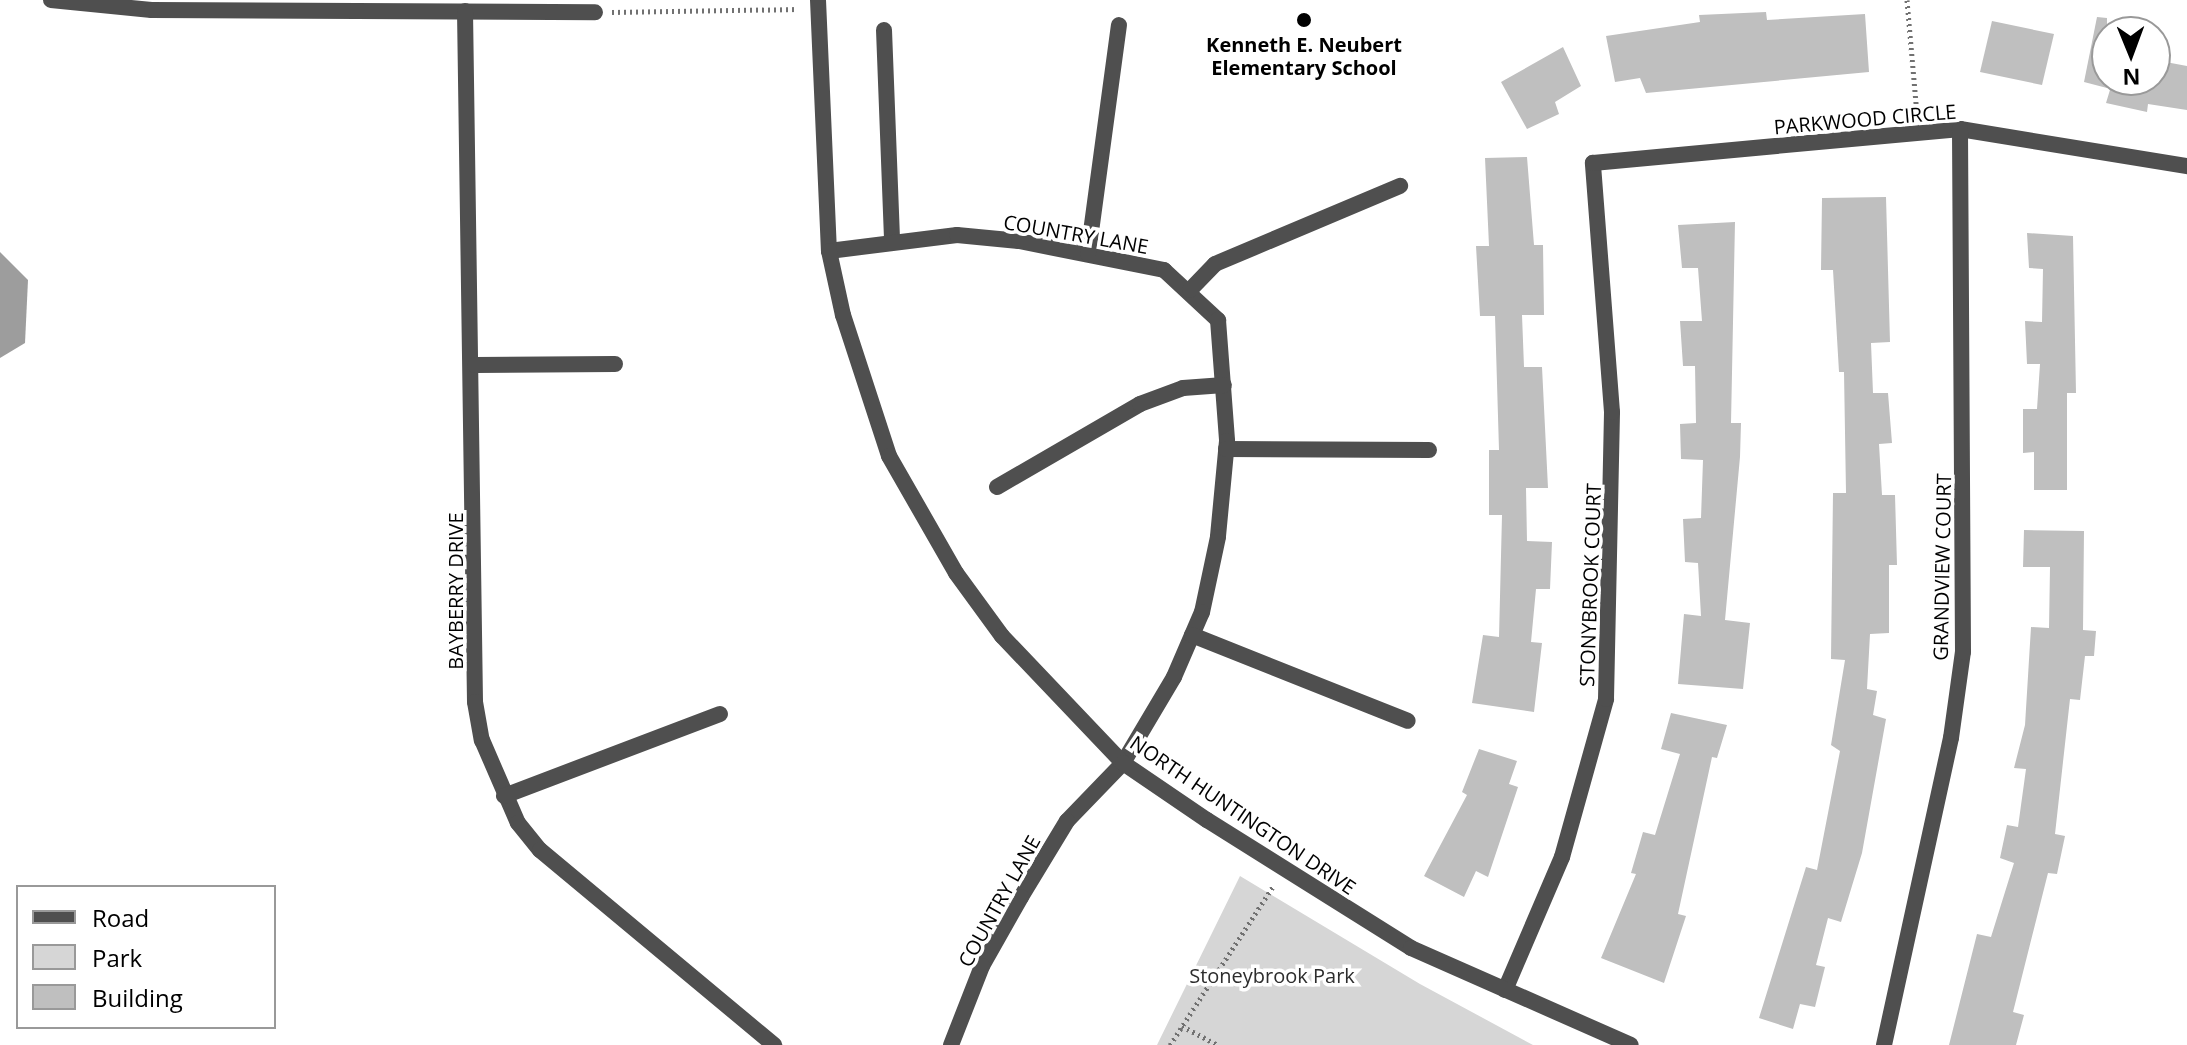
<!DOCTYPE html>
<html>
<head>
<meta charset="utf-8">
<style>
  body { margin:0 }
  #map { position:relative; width:2187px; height:1045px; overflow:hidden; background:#fff; font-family:"Open Sans",sans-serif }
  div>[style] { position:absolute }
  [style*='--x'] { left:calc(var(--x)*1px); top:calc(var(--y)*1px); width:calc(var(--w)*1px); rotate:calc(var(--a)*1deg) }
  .green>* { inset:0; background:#d6d6d6 }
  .water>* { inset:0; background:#9d9d9d }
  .building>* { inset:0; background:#bfbfbf }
  .path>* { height:5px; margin-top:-2.5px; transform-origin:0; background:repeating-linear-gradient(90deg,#717171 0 2px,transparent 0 6px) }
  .minor>* { height:16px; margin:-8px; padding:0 8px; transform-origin:8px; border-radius:8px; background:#4f4f4f }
  .tertiary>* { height:16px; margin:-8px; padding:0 8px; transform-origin:8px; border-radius:8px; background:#4f4f4f }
  .dots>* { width:22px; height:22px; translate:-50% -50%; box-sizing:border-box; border:4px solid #fff; border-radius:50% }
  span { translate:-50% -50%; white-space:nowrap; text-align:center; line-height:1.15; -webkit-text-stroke:7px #fff; paint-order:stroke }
  .poi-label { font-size:20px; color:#000; font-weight:700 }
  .street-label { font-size:20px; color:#000 }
  .park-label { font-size:20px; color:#2d2d2d }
  .legend { position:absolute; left:16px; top:885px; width:260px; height:144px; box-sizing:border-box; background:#fff; border:2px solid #999; margin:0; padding:10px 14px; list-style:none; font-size:24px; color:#000 }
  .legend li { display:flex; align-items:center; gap:16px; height:40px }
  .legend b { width:40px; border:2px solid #999 }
  .north { position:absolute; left:2091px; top:16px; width:80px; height:80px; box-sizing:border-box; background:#fff; border:2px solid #999; border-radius:50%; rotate:179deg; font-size:22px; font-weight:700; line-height:32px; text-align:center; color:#000 }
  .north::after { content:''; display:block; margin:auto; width:28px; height:36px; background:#000; clip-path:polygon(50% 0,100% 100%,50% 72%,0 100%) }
</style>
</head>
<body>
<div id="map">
  <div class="green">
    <div style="clip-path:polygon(1240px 876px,1420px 984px,1533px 1045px,1157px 1045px)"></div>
  </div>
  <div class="water">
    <div style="clip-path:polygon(0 252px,28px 280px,25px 343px,0 358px)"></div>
  </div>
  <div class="building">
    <div style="clip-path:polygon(1766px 12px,1767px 20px,1865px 14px,1869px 72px,1646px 93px,1640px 78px,1615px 82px,1606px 36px,1700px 22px,1699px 15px)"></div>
    <div style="clip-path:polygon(2097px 17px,2107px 18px,2107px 88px,2084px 82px)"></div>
    <div style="clip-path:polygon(1992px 21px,2054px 34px,2042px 85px,1980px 72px)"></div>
    <div style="clip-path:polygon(1563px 47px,1581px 86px,1555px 102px,1559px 114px,1527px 129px,1501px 82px)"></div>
    <div style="clip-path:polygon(2155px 60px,2187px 66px,2187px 110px,2148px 104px,2147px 112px,2106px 103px,2113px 80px,2155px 80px)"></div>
    <div style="clip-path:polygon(1527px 157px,1534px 245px,1543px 245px,1544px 315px,1522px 315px,1524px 367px,1542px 367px,1548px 488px,1526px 488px,1527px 541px,1552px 542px,1550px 589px,1536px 589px,1531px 642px,1542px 643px,1534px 712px,1472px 703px,1483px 635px,1499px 637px,1502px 515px,1489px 515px,1489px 450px,1499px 450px,1495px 316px,1480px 316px,1476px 246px,1489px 246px,1485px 158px)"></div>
    <div style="clip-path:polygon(1886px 197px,1890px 342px,1871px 343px,1873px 393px,1888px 393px,1892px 443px,1879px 444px,1882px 495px,1895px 495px,1897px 565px,1889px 565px,1889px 633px,1870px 634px,1867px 689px,1877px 691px,1873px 715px,1886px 719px,1862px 853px,1841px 922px,1828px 918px,1816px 965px,1825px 967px,1815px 1007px,1800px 1004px,1793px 1029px,1759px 1018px,1806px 867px,1817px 870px,1840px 751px,1831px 745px,1845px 660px,1831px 659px,1833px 493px,1846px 493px,1844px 372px,1839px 372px,1833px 270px,1821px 270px,1822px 198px)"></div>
    <div style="clip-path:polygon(1735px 222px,1731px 423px,1741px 423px,1740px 457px,1725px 620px,1750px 623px,1743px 689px,1678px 684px,1684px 614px,1701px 616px,1698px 563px,1685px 562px,1683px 519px,1701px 518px,1703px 460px,1681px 459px,1680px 424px,1696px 423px,1695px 366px,1683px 366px,1680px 321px,1702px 321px,1698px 268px,1682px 268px,1678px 225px)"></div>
    <div style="clip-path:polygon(2027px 233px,2073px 236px,2076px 393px,2067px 393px,2067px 490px,2034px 490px,2034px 452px,2023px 453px,2023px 409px,2037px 409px,2040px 364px,2027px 364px,2025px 321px,2042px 322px,2043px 269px,2029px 268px)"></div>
    <div style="clip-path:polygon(2024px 530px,2084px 531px,2083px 630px,2096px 631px,2094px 656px,2085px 656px,2080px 700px,2070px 699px,2055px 834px,2065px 836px,2057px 874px,2048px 873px,2013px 1012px,2024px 1015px,2016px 1045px,1949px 1045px,1977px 934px,1991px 937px,2014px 863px,2000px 858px,2007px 825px,2018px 827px,2026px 769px,2014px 768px,2025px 725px,2031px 627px,2049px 628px,2050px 567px,2023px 567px)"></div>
    <div style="clip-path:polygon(1671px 713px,1727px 725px,1717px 758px,1712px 757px,1678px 914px,1686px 916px,1664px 983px,1601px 958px,1636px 874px,1631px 873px,1643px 832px,1655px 835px,1680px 754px,1661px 749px)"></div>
    <div style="clip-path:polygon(1479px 749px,1517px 761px,1509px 784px,1518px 787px,1488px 877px,1476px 871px,1464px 897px,1424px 876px,1467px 795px,1462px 792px)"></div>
  </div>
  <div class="path">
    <div style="--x:1907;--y:0;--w:114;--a:85"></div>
    <div style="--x:612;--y:12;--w:186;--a:-0.9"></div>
    <div style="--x:1182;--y:1026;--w:40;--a:28"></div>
    <div style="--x:1170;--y:1045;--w:191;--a:-57"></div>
  </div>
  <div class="minor">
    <div style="--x:51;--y:0;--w:101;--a:5.7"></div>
    <div style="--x:152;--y:10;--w:443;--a:0.3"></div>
    <div style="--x:465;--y:11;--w:691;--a:89.17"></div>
    <div style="--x:475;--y:702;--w:39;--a:80"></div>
    <div style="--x:482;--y:740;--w:90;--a:66.6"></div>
    <div style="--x:518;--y:823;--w:35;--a:51"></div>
    <div style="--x:540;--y:850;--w:305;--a:39.8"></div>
    <div style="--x:884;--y:30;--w:212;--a:87.8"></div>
    <div style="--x:829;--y:251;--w:129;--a:-7.1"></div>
    <div style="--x:957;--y:235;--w:62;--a:5.5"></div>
    <div style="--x:1019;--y:241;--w:148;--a:11.3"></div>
    <div style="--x:1164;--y:270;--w:74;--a:42.8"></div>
    <div style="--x:1218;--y:320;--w:121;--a:85.7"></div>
    <div style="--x:1227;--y:441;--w:96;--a:95.4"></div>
    <div style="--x:1218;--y:537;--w:77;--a:102"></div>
    <div style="--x:1202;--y:612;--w:71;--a:113.3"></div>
    <div style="--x:1174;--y:677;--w:100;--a:120.7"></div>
    <div style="--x:1123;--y:763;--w:81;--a:134"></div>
    <div style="--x:1067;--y:821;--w:89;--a:121.2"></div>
    <div style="--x:1021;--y:897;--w:79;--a:119.5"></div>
    <div style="--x:982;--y:966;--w:85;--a:111.4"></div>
    <div style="--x:1088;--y:254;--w:231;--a:-82.3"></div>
    <div style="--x:1190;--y:290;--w:36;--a:-46"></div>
    <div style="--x:1215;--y:264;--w:201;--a:-22.9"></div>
    <div style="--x:475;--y:365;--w:140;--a:-0.4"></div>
    <div style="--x:1226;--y:449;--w:203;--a:0.3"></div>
    <div style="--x:997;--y:487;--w:165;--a:-30.1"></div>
    <div style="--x:1140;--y:404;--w:46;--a:-20.4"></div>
    <div style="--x:1183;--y:388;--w:41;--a:-4.2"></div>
    <div style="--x:1192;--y:635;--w:232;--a:21.7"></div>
    <div style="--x:504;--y:796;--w:231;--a:-20.8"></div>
    <div style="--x:1505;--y:990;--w:145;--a:-66.8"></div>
    <div style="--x:1562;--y:857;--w:164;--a:-74.4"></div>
    <div style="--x:1606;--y:699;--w:287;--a:-88.8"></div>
    <div style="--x:1612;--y:412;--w:250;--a:-94.4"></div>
    <div style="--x:1593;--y:163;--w:369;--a:-5.3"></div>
    <div style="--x:1960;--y:129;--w:230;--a:9.3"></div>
    <div style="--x:1884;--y:1045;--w:314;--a:-77.7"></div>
    <div style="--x:1951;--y:738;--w:87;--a:-82.1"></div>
    <div style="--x:1963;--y:652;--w:523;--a:-90.33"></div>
  </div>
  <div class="tertiary">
    <div style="--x:818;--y:0;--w:251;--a:87.5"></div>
    <div style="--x:829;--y:251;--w:66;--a:77.7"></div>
    <div style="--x:843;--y:315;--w:148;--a:71.9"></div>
    <div style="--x:889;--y:456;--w:135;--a:60.2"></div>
    <div style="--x:956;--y:573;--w:78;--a:53.9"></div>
    <div style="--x:1002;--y:636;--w:175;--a:46.4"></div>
    <div style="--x:1123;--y:763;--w:102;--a:34.2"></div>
    <div style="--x:1207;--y:820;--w:241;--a:32.1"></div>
    <div style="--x:1411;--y:948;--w:240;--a:23.8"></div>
  </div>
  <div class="dots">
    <div style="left:1304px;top:20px;background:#000"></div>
  </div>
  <div class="poi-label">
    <span style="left:1304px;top:56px">Kenneth E. Neubert<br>Elementary School</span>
  </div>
  <div class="street-label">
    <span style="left:1865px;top:119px;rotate:-5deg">PARKWOOD CIRCLE</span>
    <span style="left:1076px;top:234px;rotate:10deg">COUNTRY LANE</span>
    <span style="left:1942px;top:567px;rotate:-89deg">GRANDVIEW COURT</span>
    <span style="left:1590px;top:585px;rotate:-88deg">STONYBROOK COURT</span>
    <span style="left:455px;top:591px;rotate:-90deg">BAYBERRY DRIVE</span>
    <span style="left:1243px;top:815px;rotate:34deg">NORTH HUNTINGTON DRIVE</span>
    <span style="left:999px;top:901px;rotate:-61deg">COUNTRY LANE</span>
  </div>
  <div class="park-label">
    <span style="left:1272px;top:975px">Stoneybrook Park</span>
  </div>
  <ul class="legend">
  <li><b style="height:10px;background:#4f4f4f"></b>Road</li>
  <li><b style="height:22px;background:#d6d6d6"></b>Park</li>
  <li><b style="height:22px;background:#bfbfbf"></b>Building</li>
  </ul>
  <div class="north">N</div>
</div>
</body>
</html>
